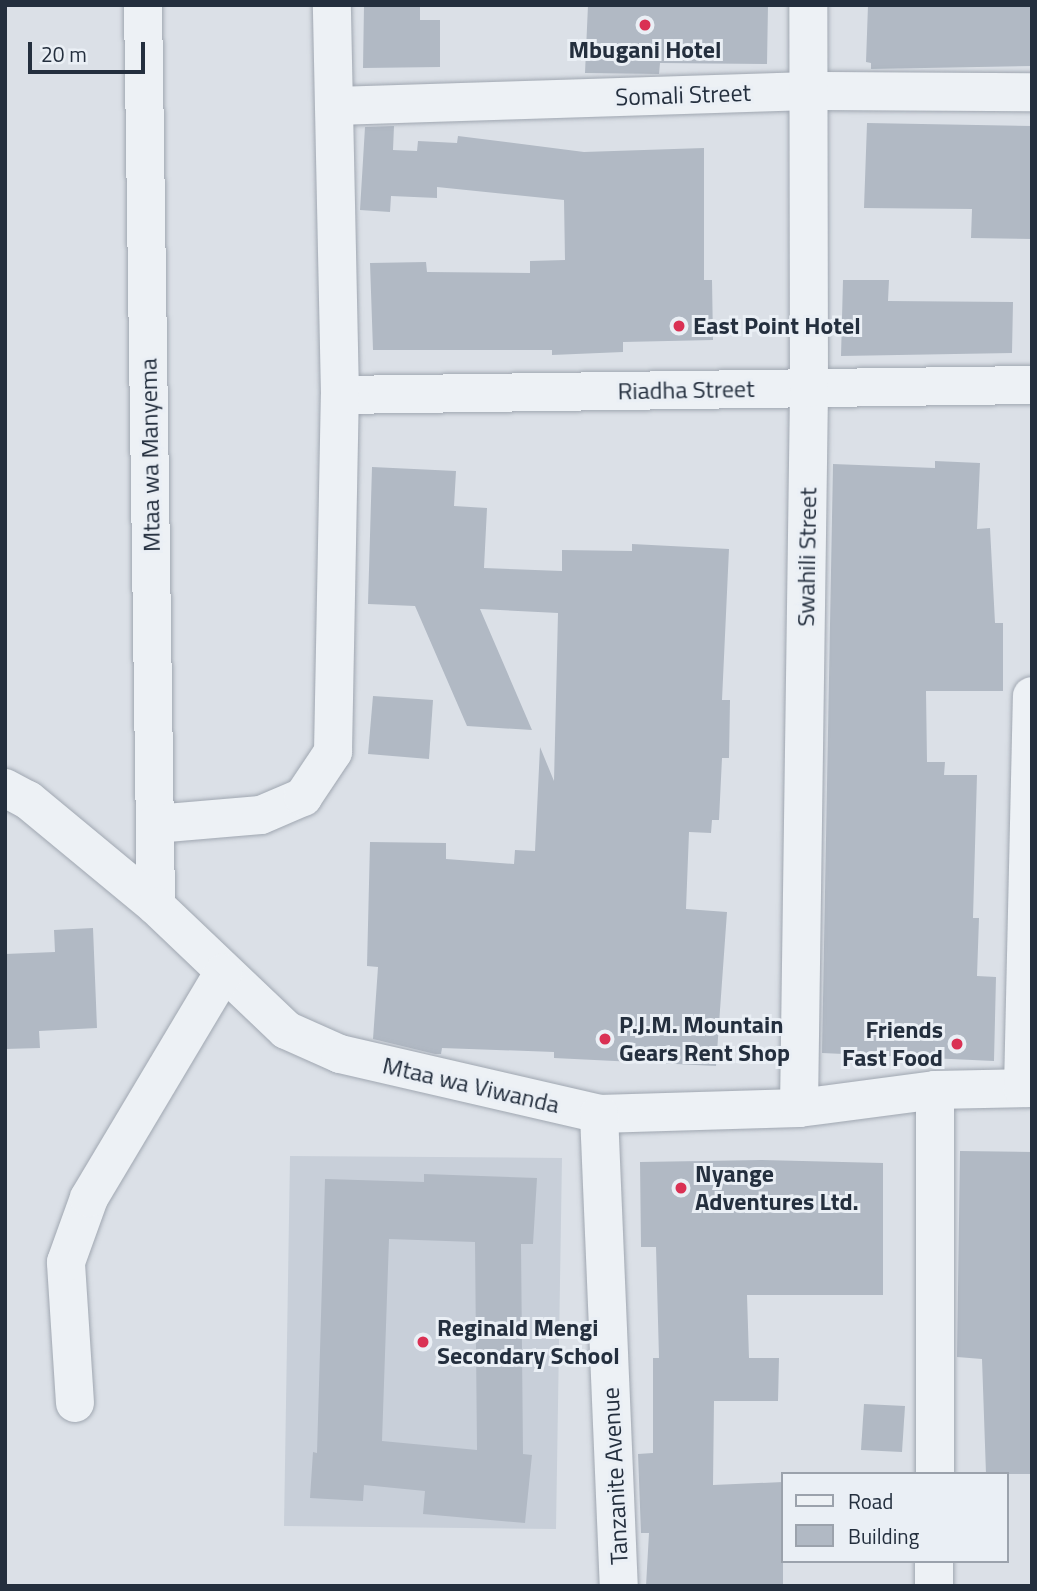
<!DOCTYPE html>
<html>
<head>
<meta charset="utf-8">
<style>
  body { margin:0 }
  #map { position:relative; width:1037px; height:1591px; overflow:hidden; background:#dbe0e7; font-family:"Titillium Web",sans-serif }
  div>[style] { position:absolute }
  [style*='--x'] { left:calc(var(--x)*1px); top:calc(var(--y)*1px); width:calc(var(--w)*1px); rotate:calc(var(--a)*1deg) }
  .built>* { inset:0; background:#c8cfd9 }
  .building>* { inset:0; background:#b1b9c4 }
  .roads { filter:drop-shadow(0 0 2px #a0a7b1) drop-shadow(0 0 2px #a0a7b1) }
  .minor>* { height:38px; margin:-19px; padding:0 19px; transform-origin:19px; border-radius:19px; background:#edf1f5 }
  .dots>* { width:19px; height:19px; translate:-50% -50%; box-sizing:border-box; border:4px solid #eaeff5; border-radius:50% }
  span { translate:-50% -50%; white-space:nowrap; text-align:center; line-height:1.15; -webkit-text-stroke:6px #eaeff5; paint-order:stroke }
  .poi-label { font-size:24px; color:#242f3e; font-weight:700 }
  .left { translate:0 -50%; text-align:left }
  .right { translate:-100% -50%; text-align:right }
  .street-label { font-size:24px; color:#242f3e }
  .frame { position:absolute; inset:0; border:7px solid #242f3e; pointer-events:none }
  .legend { position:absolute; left:781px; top:1472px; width:228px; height:91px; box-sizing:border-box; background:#eaeff5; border:2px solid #9ba2ac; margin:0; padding:9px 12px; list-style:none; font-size:21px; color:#242f3e }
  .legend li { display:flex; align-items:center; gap:14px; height:35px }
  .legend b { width:35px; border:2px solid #9ba2ac }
  .scale { position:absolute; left:28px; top:42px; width:117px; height:32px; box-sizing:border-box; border:4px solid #242f3e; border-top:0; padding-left:9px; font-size:21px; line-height:24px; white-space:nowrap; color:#242f3e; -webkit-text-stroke:5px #eaeff5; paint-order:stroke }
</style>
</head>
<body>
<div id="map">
  <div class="built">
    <div style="clip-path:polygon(290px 1156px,562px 1158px,556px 1529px,284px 1526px)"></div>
  </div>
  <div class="building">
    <div style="clip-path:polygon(364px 5px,420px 5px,420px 20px,440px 20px,440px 67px,363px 68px)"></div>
    <div style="clip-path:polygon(588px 5px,768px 5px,767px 64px,660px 63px,659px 74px,585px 73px)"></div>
    <div style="clip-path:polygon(868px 5px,1032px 5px,1032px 66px,871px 69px,871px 63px,866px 62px)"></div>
    <div style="clip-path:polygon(867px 123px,1032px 126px,1032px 239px,971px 238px,972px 209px,864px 208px)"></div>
    <div style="clip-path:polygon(394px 126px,393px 150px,417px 151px,418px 141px,457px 143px,458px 136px,584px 152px,704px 148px,704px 280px,712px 280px,713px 340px,623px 342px,623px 352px,552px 355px,552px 350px,373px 350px,370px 263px,426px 262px,427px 272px,530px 273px,530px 261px,565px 260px,564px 200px,437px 187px,437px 198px,391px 196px,390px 212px,360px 210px,365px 127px)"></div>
    <div style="clip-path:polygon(843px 280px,889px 280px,888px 301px,1013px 302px,1012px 353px,841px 356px)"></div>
    <div style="clip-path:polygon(935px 461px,980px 463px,977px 529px,990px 528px,995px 623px,1003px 623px,1003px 691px,926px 691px,927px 762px,945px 762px,944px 775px,977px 775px,973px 918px,979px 918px,977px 976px,996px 977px,994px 1061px,822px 1053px,833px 464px,935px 468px)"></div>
    <div style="clip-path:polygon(372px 467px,456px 471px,454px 506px,487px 508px,484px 568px,562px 571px,562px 550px,632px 551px,632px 544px,729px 549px,722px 700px,730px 700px,729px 758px,722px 758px,719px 820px,712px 820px,711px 833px,689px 832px,686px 909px,727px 912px,716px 1066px,554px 1058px,554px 1052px,442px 1048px,441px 1054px,435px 1054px,373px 1039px,378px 967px,367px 966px,370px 842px,446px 843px,446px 859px,514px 864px,515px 850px,535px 851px,540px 747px,554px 781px,558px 613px,480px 609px,532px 730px,467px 726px,415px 606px,368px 604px)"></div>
    <div style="clip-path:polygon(373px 696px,433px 700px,429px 759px,368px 754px)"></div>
    <div style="clip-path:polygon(93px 928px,97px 1028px,39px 1031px,40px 1048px,5px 1049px,5px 954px,55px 952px,54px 930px)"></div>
    <div style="clip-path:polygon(960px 1151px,1032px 1152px,1032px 1474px,986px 1474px,982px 1359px,957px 1357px)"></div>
    <div style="clip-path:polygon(762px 1160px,883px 1163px,883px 1295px,747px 1295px,749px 1358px,779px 1358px,778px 1401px,714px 1401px,713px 1485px,783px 1482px,783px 1586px,646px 1586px,649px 1533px,641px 1533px,638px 1454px,653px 1453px,653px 1358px,659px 1358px,656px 1247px,641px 1247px,640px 1162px)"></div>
    <div style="clip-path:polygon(evenodd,424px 1174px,537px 1178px,533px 1244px,521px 1244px,523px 1454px,532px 1455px,525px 1523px,423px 1514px,425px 1491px,364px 1485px,363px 1501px,310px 1498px,313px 1452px,317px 1453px,325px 1179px,424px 1182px,424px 1174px,389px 1239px,475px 1242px,477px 1450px,382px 1441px,389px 1239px)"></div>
    <div style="clip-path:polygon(864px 1404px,905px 1406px,902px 1452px,861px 1450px)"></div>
  </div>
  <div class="roads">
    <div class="minor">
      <div style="--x:143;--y:5;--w:901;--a:89.17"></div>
      <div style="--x:335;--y:106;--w:475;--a:-1.8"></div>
      <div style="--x:810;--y:91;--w:222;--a:0.3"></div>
      <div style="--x:340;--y:395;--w:692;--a:-0.83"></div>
      <div style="--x:5;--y:788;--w:26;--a:28"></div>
      <div style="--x:28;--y:800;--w:166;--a:39.6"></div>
      <div style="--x:156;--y:906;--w:180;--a:43.6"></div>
      <div style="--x:286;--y:1030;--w:59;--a:24"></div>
      <div style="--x:340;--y:1054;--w:266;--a:13"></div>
      <div style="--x:599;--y:1114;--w:200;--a:-1.7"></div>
      <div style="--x:799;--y:1108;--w:137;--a:-7.5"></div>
      <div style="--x:935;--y:1090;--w:97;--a:-1.2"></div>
      <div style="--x:155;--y:824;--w:106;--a:-4.9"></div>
      <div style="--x:261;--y:815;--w:46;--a:-23.2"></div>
      <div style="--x:303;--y:797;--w:54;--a:-56.3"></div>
      <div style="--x:333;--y:752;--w:357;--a:-88.9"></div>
      <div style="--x:340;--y:395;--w:390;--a:-91.2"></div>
      <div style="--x:1023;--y:1088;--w:392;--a:-88.7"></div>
      <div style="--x:799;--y:1108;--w:720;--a:-89.2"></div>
      <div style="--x:809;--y:388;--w:383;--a:-90.1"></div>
      <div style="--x:599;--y:1114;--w:472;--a:87.6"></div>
      <div style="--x:75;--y:1403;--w:141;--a:-93.7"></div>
      <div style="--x:66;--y:1262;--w:68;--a:-70.2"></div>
      <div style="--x:89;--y:1198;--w:262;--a:-59.2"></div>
      <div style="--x:935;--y:1474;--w:384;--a:-90"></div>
      <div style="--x:934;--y:1586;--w:25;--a:-90"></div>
    </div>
  </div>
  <div class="dots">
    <div style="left:645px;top:25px;background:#da3154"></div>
    <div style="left:679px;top:326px;background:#da3154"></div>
    <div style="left:605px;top:1039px;background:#da3154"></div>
    <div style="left:957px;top:1044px;background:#da3154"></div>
    <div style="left:681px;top:1188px;background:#da3154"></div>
    <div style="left:423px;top:1342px;background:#da3154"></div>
  </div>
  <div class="poi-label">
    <span style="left:645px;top:50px">Mbugani Hotel</span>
    <span class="left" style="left:693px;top:326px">East Point Hotel</span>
    <span class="left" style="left:619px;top:1039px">P.J.M. Mountain<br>Gears Rent Shop</span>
    <span class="right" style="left:943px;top:1044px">Friends<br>Fast Food</span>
    <span class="left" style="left:695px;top:1188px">Nyange<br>Adventures Ltd.</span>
    <span class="left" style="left:437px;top:1342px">Reginald Mengi<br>Secondary School</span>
  </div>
  <div class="street-label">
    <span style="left:683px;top:95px;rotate:-2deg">Somali Street</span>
    <span style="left:686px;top:390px;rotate:-1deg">Riadha Street</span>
    <span style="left:150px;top:455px;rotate:-91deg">Mtaa wa Manyema</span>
    <span style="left:807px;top:557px;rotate:-89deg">Swahili Street</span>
    <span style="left:471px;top:1085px;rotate:13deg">Mtaa wa Viwanda</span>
    <span style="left:615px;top:1476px;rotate:-93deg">Tanzanite Avenue</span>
  </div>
  <div class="frame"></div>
  <ul class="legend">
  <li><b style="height:9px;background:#edf1f5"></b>Road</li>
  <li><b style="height:19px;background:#b1b9c4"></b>Building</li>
  </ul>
  <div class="scale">20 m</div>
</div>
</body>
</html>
